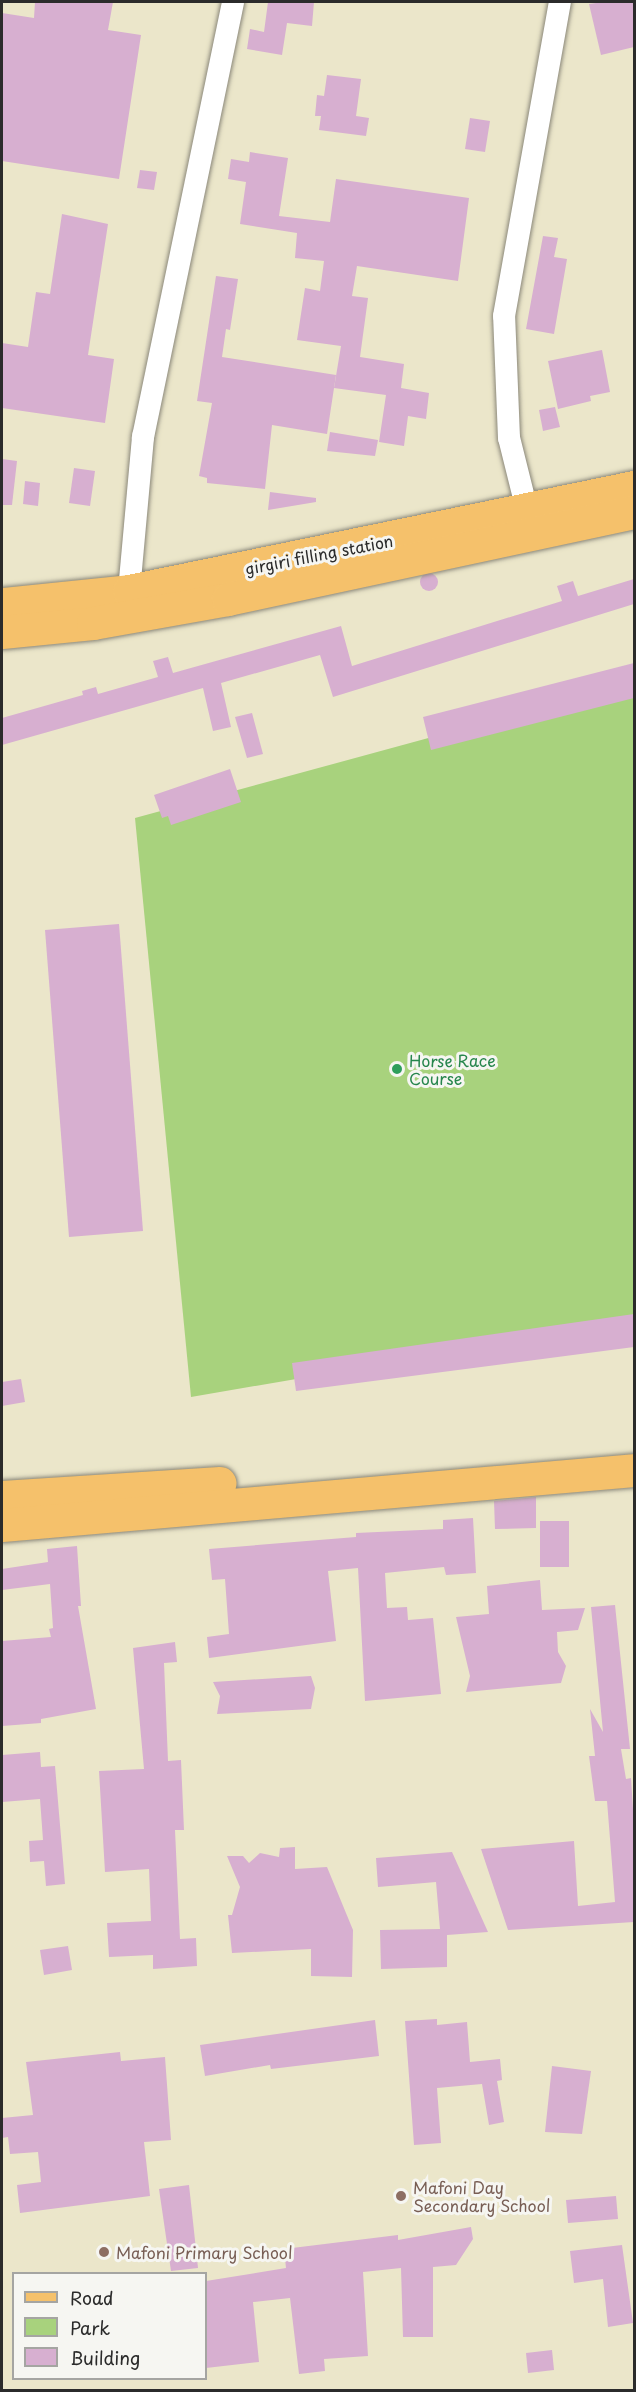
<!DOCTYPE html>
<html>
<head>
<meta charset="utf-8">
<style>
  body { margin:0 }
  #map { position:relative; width:636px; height:2392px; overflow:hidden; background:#ebe6ca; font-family:"Playpen Sans",sans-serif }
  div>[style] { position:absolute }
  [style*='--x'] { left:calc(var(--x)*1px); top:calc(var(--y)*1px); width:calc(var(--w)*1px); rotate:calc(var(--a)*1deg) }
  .green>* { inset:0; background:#a8d27d }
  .building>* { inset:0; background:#d7afd0 }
  .round { border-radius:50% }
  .roads { filter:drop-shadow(0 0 2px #8b887a) drop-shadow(0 0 2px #8b887a) }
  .minor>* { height:22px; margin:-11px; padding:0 11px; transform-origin:11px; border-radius:11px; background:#fff }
  .primary>* { height:33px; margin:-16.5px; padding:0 16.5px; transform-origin:16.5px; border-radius:16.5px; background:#f5c16b }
  .trunk>* { height:33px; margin:-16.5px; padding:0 16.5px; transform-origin:16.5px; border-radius:16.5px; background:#f5c16b }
  .dots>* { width:16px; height:16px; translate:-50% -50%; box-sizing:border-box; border:3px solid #f6f6f2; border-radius:50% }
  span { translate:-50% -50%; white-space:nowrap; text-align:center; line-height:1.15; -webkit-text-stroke:6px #f6f6f2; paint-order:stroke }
  .street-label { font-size:16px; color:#2b2b2b }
  .leisure-label { font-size:16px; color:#27864d }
  .left { translate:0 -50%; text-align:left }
  .education-label { font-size:16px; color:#785e54 }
  .frame { position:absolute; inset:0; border:3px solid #2b2b2b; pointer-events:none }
  .legend { position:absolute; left:12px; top:2272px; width:195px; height:108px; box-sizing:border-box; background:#f6f6f2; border:2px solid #a5a5a2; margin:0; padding:8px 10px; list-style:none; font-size:18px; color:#2b2b2b }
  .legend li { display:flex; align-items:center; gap:12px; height:30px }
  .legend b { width:30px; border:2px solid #a5a5a2 }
</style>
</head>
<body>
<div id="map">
  <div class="green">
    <div style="clip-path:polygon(634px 682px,634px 1321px,191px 1397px,135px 818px)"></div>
  </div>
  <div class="building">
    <div style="clip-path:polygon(35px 2px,113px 2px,108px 30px,141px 35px,119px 179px,2px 161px,2px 13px,34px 18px)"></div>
    <div style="clip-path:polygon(268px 2px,314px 2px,312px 26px,287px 23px,282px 55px,247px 49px,250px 29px,264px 32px)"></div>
    <div style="clip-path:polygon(603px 2px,634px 2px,634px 47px,601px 55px,589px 4px)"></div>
    <div style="clip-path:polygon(327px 75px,361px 79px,356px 116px,369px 118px,366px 136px,319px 130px,321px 116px,315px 116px,317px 95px,324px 96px)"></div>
    <div style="clip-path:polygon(470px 118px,490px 121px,485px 152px,465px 149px)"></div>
    <div style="clip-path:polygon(250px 152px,288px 158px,279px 216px,330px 222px,336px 179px,469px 198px,458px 281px,357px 266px,352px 296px,368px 298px,360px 357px,404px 364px,401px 388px,429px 393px,426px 419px,408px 416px,404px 446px,379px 442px,386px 395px,334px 388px,341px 346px,297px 340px,305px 288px,320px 291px,324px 261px,295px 258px,297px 233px,240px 224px,246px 182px,228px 179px,231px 159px,249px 162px)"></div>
    <div style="clip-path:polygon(140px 170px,157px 172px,154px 190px,137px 188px)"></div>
    <div style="clip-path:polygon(62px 214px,108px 224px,88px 355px,114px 359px,105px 423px,2px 408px,2px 343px,28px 347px,36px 292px,50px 294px)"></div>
    <div style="clip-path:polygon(543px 236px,558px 238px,554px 257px,567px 259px,554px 334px,526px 329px)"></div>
    <div style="clip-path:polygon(216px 276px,238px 279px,230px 330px,226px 329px,222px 357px,336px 375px,327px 434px,272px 425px,265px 489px,207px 483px,207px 478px,199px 476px,212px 403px,197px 401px)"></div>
    <div style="clip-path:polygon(602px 350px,610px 392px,590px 396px,591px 401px,558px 409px,548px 361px)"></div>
    <div style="clip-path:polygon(555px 407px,560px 427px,543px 431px,539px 410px)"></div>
    <div style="clip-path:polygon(330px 432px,378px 440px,375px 456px,327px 451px)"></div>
    <div style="clip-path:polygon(2px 459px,17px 461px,12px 505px,2px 505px)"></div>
    <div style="clip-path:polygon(74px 468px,95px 471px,90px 506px,69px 503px)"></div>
    <div style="clip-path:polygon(25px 481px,40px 483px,38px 506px,23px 504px)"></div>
    <div style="clip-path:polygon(270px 492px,316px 498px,316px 502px,268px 510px)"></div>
    <div class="round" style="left:420px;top:573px;width:18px;height:18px"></div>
    <div style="clip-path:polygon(634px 579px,634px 604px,333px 697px,320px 655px,221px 683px,231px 727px,213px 731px,203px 688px,2px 745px,2px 718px,83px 695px,82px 691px,96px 687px,98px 694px,158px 677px,153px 661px,168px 657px,173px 673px,341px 626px,352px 666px,562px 601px,557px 586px,573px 581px,578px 596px)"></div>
    <div style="clip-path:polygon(634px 663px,634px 698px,431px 750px,423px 717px)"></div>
    <div style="clip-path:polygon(252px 713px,263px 754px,247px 758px,235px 717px)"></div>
    <div style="clip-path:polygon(230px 769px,241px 802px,171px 825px,168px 816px,162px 818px,154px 795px)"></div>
    <div style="clip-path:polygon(119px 924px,143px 1231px,69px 1237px,45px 930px)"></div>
    <div style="clip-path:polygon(634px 1314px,634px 1347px,296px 1391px,292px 1363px)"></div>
    <div style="clip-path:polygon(21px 1379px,25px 1402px,2px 1406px,2px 1382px)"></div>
    <div style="clip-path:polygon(536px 1497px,536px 1528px,495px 1529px,494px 1501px)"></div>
    <div style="clip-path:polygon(473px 1518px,476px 1573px,446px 1575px,444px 1567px,385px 1573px,387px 1608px,407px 1607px,408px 1620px,433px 1618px,441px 1694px,365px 1701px,358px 1568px,328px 1571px,336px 1641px,209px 1658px,207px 1637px,229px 1634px,225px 1579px,212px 1580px,209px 1549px,356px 1537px,356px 1533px,443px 1529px,443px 1520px)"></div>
    <div style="clip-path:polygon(540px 1521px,569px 1521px,569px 1567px,540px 1567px)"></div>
    <div style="clip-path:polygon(77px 1546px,81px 1606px,78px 1606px,96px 1709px,41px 1719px,41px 1723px,2px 1726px,2px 1641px,51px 1637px,49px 1629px,53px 1628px,50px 1584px,2px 1590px,2px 1569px,48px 1562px,47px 1549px)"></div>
    <div style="clip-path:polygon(540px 1580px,542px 1610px,585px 1608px,578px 1630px,557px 1632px,558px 1652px,566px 1666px,561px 1683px,466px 1692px,470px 1676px,456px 1617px,489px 1614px,487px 1586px)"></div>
    <div style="clip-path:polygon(615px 1605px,630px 1749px,621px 1749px,626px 1779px,631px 1778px,634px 1825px,634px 1922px,508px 1930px,481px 1849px,574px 1841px,578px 1906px,615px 1902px,607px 1801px,595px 1801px,589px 1756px,595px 1756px,590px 1709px,603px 1732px,591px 1607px)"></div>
    <div style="clip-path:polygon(175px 1642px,177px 1662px,164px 1663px,168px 1761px,181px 1760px,184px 1830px,175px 1830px,180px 1939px,196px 1938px,197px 1966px,153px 1969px,153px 1955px,109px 1957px,107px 1923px,151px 1921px,149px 1869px,105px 1872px,99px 1771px,144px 1769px,133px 1648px)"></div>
    <div style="clip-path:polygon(311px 1676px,315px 1688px,311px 1709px,217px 1714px,220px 1696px,213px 1682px)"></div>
    <div style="clip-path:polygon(40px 1752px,41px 1767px,55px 1766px,65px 1884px,46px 1886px,44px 1861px,30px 1862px,29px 1841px,43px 1840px,40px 1799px,2px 1802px,2px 1755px)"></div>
    <div style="clip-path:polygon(295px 1847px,295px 1869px,327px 1867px,353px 1930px,352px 1977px,311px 1976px,311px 1949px,232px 1953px,228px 1915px,232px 1915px,240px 1887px,227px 1856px,243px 1856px,249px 1863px,260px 1853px,279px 1857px,280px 1848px)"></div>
    <div style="clip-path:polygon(452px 1852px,488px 1932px,447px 1935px,447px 1967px,381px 1969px,380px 1930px,440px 1929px,436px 1882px,378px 1887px,376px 1858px)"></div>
    <div style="clip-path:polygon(68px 1946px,72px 1970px,44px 1975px,40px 1950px)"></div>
    <div style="clip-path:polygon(437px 2019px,437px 2025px,467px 2022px,470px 2062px,500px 2059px,502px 2080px,497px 2081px,504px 2122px,489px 2125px,482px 2084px,437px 2088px,441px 2143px,414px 2145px,405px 2021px)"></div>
    <div style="clip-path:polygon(375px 2020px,379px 2056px,271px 2069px,270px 2065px,205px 2076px,200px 2045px)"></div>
    <div style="clip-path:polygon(120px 2052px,121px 2061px,165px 2057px,171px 2140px,144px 2142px,150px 2196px,20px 2213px,17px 2185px,41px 2182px,38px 2152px,10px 2154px,8px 2137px,2px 2138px,2px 2118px,33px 2115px,26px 2062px)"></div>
    <div style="clip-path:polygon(552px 2066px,591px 2071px,582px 2134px,545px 2132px)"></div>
    <div style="clip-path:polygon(189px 2185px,198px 2268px,171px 2271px,159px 2189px)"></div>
    <div style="clip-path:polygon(616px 2196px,618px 2219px,568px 2223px,566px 2200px)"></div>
    <div style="clip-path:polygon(471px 2227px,473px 2239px,456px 2265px,433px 2267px,433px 2337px,403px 2337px,401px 2268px,363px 2272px,368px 2356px,324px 2359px,325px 2371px,299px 2374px,290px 2298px,253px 2302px,259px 2362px,206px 2368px,206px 2281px,286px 2268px,284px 2249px,398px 2235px,398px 2240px)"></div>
    <div style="clip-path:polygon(622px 2245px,633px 2323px,608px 2327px,603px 2279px,574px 2283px,570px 2251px)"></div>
    <div style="clip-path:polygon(552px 2350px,554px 2370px,528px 2373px,526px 2353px)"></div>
  </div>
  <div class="roads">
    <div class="minor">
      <div style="--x:527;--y:510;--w:74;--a:-104"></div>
      <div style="--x:509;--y:438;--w:122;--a:-92.3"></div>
      <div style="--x:504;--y:316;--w:319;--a:-79.9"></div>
      <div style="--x:129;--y:591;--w:155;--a:-84.8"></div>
      <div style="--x:143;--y:437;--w:444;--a:-78.3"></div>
    </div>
    <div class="primary">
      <div style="--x:2;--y:1497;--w:218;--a:-3.7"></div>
      <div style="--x:2;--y:1525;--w:634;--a:-4.97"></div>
    </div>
    <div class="trunk">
      <div style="--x:2;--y:604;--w:128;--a:-5.8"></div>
      <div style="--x:129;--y:591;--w:516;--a:-11.64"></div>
      <div style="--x:2;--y:632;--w:91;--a:-5.6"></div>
      <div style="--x:93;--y:623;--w:137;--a:-10.1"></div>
      <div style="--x:228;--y:599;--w:415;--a:-12.1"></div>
    </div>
  </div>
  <div class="dots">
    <div style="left:397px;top:1069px;background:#2e9e5b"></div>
    <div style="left:401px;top:2196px;background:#8d6e63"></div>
    <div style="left:104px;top:2252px;background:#8d6e63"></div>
  </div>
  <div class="street-label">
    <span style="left:319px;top:554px;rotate:-11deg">girgiri filling station</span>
  </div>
  <div class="leisure-label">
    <span class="left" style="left:409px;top:1069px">Horse Race<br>Course</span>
  </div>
  <div class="education-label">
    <span class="left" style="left:413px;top:2196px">Mafoni Day<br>Secondary School</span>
    <span class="left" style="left:116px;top:2252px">Mafoni Primary School</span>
  </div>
  <div class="frame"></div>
  <ul class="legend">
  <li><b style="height:8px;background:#f5c16b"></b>Road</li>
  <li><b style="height:16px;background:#a8d27d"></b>Park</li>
  <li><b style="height:16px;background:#d7afd0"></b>Building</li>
  </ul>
</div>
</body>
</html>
